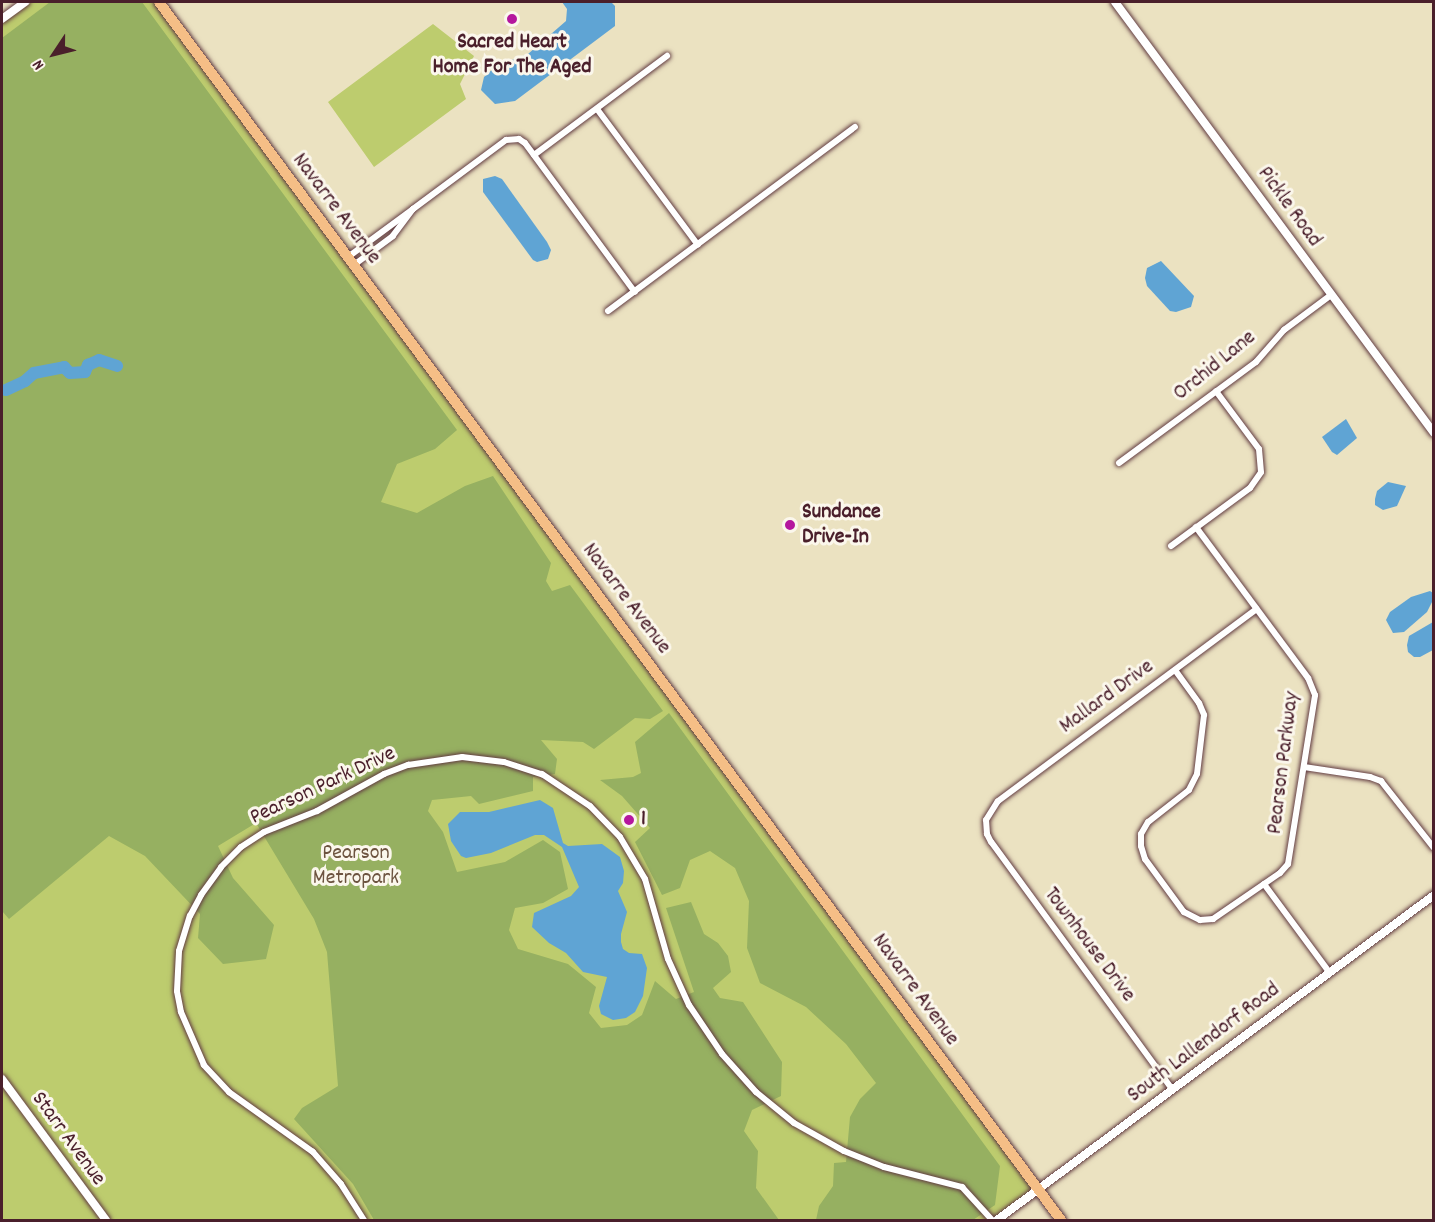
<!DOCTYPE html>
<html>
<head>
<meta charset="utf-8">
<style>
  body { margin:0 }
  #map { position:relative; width:1435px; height:1222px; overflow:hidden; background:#ebe2c1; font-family:Dekko,sans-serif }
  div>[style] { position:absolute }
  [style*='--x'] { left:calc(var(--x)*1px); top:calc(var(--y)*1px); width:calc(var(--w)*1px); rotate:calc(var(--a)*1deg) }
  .green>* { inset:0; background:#bdcc6e }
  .forest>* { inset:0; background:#96b061 }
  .water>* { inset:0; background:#5fa4d4 }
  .river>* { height:12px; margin:-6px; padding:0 6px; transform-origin:6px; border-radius:6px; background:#5fa4d4 }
  .roads { filter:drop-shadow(0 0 2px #623c42) drop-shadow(0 0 2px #623c42) }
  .minor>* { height:6px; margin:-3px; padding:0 3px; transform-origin:3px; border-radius:3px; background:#fff }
  .tertiary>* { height:8px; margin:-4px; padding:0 4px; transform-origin:4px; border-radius:4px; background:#fff }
  .trunk>* { height:10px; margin:-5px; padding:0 5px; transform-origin:5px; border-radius:5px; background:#f5be86 }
  .dots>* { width:16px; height:16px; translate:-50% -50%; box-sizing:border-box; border:3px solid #fbf7ec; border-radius:50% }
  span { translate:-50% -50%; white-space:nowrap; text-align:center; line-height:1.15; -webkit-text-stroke:6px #fbf7ec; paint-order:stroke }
  .poi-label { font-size:22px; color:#4a1f2b; font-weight:700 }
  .left { translate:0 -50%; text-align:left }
  .street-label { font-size:22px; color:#4a1f2b }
  .park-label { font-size:22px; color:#6c533f }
  .frame { position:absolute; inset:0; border:3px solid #4a1f2b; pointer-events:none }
  .north { position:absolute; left:24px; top:24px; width:60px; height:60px; -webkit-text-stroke:4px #fbf7ec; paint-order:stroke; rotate:235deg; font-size:16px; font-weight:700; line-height:24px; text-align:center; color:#4a1f2b }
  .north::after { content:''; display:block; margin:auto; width:21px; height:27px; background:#4a1f2b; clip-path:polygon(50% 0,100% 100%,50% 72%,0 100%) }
</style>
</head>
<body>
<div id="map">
  <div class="green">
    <div style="clip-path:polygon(25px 2px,160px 2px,1039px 1190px,997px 1220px,2px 1220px,2px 19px)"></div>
    <div style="clip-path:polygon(433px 24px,474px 56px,460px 84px,466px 99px,374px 167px,328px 102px)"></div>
  </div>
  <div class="forest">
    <div style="clip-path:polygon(50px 2px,142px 2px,457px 430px,435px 449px,397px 464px,381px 502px,417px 513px,465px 486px,493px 476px,551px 563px,546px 581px,552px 591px,570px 585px,663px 711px,650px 719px,635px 718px,594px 749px,583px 742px,541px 740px,557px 759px,555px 774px,533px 777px,533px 791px,479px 804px,471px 796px,432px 800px,428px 811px,443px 832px,457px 872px,505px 862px,543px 840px,560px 852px,568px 889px,543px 903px,515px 908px,509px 930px,518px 949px,568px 964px,596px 987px,589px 1013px,601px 1028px,627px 1025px,642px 1015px,655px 981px,676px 999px,694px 992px,666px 908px,691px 902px,704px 934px,718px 943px,728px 956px,731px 972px,713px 988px,720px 998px,743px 1002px,782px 1062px,781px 1096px,752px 1110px,744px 1131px,758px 1151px,756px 1188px,779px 1220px,374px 1220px,353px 1184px,294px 1119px,302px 1108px,338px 1086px,327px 952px,314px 919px,256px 823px,218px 846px,233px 878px,274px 925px,266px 959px,223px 964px,198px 938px,200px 914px,145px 856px,109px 836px,9px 919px,2px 911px,2px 38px)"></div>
    <div style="clip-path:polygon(669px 713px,1000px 1166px,995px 1205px,973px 1220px,816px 1220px,819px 1206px,833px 1186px,834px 1163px,846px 1162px,850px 1117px,860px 1099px,876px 1083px,846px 1044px,806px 1007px,760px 983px,747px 948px,749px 901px,735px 868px,710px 851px,690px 860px,680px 888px,662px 895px,635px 842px,650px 828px,622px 796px,600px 780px,633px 777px,641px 773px,635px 742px)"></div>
  </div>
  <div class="water">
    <div style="clip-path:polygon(562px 2px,611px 2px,615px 6px,615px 26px,515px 101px,495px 104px,481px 90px,484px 77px,496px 66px,528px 54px,566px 21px,567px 9px)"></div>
    <div style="clip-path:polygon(495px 176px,502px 179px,547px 242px,551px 250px,548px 259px,537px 262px,533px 260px,483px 192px,483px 179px)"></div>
    <div style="clip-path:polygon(1161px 261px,1194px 296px,1191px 307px,1176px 312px,1170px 311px,1147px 286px,1145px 278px,1147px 268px)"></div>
    <div style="clip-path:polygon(1346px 419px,1357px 438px,1337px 455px,1332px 452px,1322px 437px)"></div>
    <div style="clip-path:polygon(1388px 482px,1406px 486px,1397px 506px,1383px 510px,1375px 505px,1375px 499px,1377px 491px)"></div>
    <div style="clip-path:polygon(1430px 591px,1433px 593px,1433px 600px,1427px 612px,1404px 632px,1393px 633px,1386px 620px,1390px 612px,1411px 597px)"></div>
    <div style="clip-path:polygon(1433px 622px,1433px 650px,1420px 657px,1414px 657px,1408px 652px,1407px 645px,1409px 636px)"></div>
    <div style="clip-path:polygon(540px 800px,553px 808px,563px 843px,568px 846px,602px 844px,620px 857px,624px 871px,623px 883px,618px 891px,627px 912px,621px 934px,621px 942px,623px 949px,629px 953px,642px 954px,647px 968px,643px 996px,635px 1012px,626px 1018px,613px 1020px,601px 1014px,599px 1006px,607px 977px,583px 972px,566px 953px,549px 943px,532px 927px,534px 913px,571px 896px,579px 887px,562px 847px,544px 835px,535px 835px,491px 853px,466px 858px,461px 856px,451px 841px,448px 824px,460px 812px,489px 812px)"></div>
  </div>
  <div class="river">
    <div style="--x:6;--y:390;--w:21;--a:-25"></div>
    <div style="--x:25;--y:381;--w:12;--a:-42"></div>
    <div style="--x:34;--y:373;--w:31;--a:-11"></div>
    <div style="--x:64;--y:367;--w:8;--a:45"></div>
    <div style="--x:70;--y:373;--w:15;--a:-4"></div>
    <div style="--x:85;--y:372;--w:8;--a:-67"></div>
    <div style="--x:88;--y:365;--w:12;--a:-24"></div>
    <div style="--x:99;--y:360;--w:19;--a:18"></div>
  </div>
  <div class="roads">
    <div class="minor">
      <div style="--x:597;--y:109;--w:169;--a:53.4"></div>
      <div style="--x:534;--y:155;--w:166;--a:-36.7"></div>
      <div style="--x:413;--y:209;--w:116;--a:-36.6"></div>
      <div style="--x:506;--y:140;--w:13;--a:-4"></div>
      <div style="--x:519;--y:139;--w:7;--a:34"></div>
      <div style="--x:525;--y:143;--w:185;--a:53.6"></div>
      <div style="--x:348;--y:257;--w:81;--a:-36.4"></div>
      <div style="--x:413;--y:209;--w:34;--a:127"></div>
      <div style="--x:393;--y:236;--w:49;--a:143.4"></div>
      <div style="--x:608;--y:311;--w:308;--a:-36.7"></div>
      <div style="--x:1119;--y:463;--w:170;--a:-36.4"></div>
      <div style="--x:1256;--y:362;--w:43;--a:-48.8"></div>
      <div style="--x:1284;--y:330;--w:59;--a:-36.7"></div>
      <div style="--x:1171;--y:546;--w:98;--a:-36.3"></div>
      <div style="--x:1250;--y:488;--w:19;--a:-55"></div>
      <div style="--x:1261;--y:472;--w:23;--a:-95"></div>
      <div style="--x:1259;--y:449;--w:72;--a:-126.6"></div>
      <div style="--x:1175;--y:670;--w:41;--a:54"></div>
      <div style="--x:1199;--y:703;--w:13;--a:67"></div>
      <div style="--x:1204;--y:715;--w:59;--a:96.8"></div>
      <div style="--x:1197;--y:774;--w:18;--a:117"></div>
      <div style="--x:1189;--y:790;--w:52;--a:142"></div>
      <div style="--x:1148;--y:822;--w:14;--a:120"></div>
      <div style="--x:1141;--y:834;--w:12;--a:90"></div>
      <div style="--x:1141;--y:846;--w:14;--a:73"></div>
      <div style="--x:1145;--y:859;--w:66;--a:53.7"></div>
      <div style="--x:1184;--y:912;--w:18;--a:27"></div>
      <div style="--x:1200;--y:920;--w:13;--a:-4"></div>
      <div style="--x:1213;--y:919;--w:81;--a:-34.5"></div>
      <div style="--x:1280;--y:873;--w:12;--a:-48"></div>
      <div style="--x:1288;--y:864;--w:171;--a:-80.9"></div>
      <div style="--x:1315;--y:695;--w:18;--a:-112"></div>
      <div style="--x:1308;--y:678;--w:188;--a:-126.6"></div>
      <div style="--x:1304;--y:767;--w:67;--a:8.6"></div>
      <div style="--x:1370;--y:777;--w:12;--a:20"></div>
      <div style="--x:1381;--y:781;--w:85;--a:51.7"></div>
      <div style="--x:1264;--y:884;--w:109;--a:53.5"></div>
      <div style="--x:1172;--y:1089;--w:306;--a:-126.2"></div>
      <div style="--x:991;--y:842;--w:9;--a:-117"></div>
      <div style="--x:987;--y:834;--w:14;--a:-94"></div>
      <div style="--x:986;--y:820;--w:22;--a:-58"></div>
      <div style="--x:998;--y:801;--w:322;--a:-36.6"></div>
      <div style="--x:364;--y:1220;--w:43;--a:-122.6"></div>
      <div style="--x:341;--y:1184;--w:43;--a:-131.2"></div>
      <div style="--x:313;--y:1152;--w:103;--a:-144.5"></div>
      <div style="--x:229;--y:1092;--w:37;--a:-133"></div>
      <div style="--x:204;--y:1065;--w:58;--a:-113.5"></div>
      <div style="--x:181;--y:1012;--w:21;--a:-101"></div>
      <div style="--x:177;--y:991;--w:40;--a:-87.1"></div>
      <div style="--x:179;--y:951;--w:37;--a:-73"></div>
      <div style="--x:190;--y:916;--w:24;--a:-62"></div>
      <div style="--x:201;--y:895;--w:34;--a:-54"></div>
      <div style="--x:221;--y:867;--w:28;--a:-45"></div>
      <div style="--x:241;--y:847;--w:27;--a:-33"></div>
      <div style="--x:264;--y:832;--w:57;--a:-21.6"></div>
      <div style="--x:317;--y:811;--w:77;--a:-28.9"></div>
      <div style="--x:384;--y:774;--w:26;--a:-21"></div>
      <div style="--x:408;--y:765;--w:55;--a:-8.4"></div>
      <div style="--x:462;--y:757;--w:42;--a:6.8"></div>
      <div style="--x:504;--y:762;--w:40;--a:18"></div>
      <div style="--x:542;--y:774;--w:58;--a:33.7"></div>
      <div style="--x:590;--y:806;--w:43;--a:45.9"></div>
      <div style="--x:620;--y:837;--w:49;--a:59.2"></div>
      <div style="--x:645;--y:879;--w:83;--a:74"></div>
      <div style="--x:668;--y:959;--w:51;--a:65.5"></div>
      <div style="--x:689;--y:1005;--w:59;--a:56"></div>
      <div style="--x:722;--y:1054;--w:51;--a:48.2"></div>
      <div style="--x:756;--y:1092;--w:49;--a:39.2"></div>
      <div style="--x:794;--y:1123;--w:57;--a:29.2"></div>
      <div style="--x:844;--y:1151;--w:43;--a:21.8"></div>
      <div style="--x:884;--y:1167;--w:81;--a:14.4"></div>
      <div style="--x:962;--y:1187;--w:45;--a:47.7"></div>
    </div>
    <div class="tertiary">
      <div style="--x:1115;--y:2;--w:536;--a:53.49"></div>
      <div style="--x:2;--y:19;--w:29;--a:-36"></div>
      <div style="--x:2;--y:1079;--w:175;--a:53.6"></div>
      <div style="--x:997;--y:1220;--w:545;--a:-36.64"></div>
    </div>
    <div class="trunk">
      <div style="--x:159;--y:2;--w:1516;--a:53.48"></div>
    </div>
  </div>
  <div class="dots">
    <div style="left:512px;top:19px;background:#b5179e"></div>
    <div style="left:790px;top:525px;background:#b5179e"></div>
    <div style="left:629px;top:820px;background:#b5179e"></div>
  </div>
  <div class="poi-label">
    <span style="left:512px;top:55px">Sacred Heart<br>Home For The Aged</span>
    <span class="left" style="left:802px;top:525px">Sundance<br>Drive-In</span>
    <span class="left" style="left:641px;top:820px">1</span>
  </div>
  <div class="street-label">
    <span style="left:1289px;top:207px;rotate:54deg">Pickle Road</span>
    <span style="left:336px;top:209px;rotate:53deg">Navarre Avenue</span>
    <span style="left:1215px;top:366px;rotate:-39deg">Orchid Lane</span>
    <span style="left:626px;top:599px;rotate:53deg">Navarre Avenue</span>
    <span style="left:1107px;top:697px;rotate:-36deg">Mallard Drive</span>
    <span style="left:1284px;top:763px;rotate:-83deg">Pearson Parkway</span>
    <span style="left:323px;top:786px;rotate:-25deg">Pearson Park Drive</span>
    <span style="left:1089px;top:945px;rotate:53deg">Townhouse Drive</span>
    <span style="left:915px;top:990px;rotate:54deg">Navarre Avenue</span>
    <span style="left:1204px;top:1043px;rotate:-37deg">South Lallendorf Road</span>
    <span style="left:68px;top:1139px;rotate:54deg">Starr Avenue</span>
  </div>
  <div class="park-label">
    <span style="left:356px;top:866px">Pearson<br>Metropark</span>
  </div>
  <div class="frame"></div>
  <div class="north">N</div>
</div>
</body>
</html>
